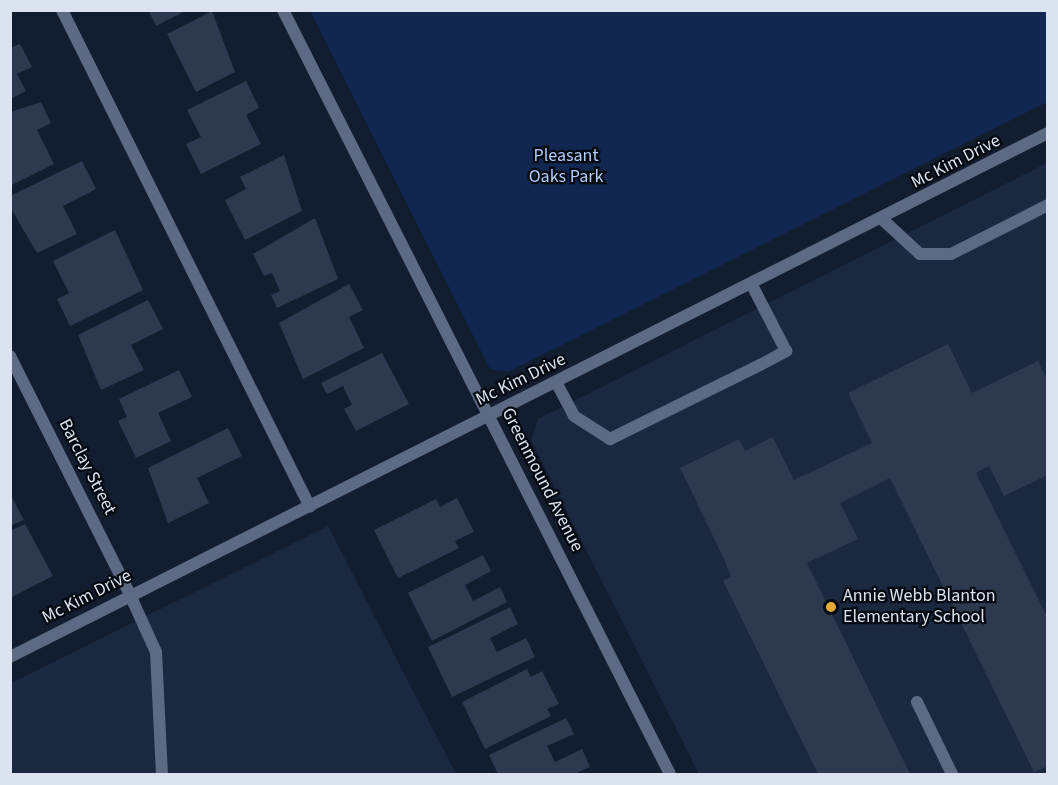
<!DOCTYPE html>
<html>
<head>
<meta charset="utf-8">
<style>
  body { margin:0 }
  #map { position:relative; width:1058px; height:785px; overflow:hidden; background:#131d30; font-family:"Source Sans 3",sans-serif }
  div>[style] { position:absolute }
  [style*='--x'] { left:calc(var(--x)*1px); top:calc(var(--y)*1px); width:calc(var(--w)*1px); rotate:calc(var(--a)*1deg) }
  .built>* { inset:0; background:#1a2840 }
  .green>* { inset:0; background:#112750 }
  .building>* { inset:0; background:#2d394e }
  .service>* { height:12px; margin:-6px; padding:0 6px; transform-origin:6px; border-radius:6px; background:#5c6a83 }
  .minor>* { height:12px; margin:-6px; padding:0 6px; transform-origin:6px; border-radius:6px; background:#5c6a83 }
  .dots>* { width:16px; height:16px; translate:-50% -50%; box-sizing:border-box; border:3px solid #04080f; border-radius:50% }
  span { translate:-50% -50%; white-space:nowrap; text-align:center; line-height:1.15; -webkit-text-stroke:4.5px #04080f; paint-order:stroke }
  .park-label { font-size:18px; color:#b0cdfe }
  .street-label { font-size:18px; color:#dbe3f0 }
  .poi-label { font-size:18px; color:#dbe3f0 }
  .left { translate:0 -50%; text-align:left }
  .frame { position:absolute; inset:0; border:12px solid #dbe3f0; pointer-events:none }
</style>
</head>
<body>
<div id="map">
  <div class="built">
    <div style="clip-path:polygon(1047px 163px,1047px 774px,699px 774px,531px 440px,538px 419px)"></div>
    <div style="clip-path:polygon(328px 526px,456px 774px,11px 774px,11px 683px)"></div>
  </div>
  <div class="green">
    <div style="clip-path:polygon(310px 11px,1047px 11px,1047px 102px,508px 372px,490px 369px)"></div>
  </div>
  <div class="building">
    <div style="clip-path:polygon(148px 10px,187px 10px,156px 26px)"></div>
    <div style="clip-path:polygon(212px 11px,235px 72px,196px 92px,167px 34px)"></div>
    <div style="clip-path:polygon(20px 44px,32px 67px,17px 74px,26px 91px,10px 99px,10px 48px)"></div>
    <div style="clip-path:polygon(246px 81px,259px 108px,246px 115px,261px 144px,201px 174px,186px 144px,201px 137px,187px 110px)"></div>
    <div style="clip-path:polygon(41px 102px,51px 123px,37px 130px,54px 164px,10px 186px,10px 112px)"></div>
    <div style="clip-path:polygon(284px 155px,302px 211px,245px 240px,225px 200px,246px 189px,240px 177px)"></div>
    <div style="clip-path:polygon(82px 161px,96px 189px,63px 206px,77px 234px,37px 253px,10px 207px,10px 196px)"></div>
    <div style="clip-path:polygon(315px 218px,338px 279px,277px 308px,271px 295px,280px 291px,272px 273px,264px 276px,253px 254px)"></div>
    <div style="clip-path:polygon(115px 230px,143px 290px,70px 326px,57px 299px,69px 293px,53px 261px)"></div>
    <div style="clip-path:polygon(349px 284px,363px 310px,349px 317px,364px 348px,303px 379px,279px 323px)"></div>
    <div style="clip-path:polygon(148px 300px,163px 329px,131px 345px,144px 370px,101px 390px,78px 335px)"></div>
    <div style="clip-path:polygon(948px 344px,972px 393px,1038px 361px,1048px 381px,1048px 475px,1004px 496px,989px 466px,976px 473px,1048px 619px,1048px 766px,1034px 772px,890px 478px,840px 503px,858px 539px,807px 563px,910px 774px,818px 774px,723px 581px,731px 577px,724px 559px,680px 468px,739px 439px,745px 451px,773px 437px,794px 480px,872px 443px,848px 393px)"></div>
    <div style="clip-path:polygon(382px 353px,409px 404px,356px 431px,344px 409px,352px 405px,343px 386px,327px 394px,321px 383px)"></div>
    <div style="clip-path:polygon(179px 370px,192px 397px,158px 413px,171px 441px,136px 458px,118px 421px,127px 417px,119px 399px)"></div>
    <div style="clip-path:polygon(228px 428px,242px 456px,197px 478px,209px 503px,168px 523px,148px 468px)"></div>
    <div style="clip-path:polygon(10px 494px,24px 520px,10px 526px)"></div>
    <div style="clip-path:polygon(457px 498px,474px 532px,455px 541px,459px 548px,398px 578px,374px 530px,436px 499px,440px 507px)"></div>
    <div style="clip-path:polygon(25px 524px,53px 576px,10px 598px,10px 531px)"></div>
    <div style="clip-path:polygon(483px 555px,491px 571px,465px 585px,473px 601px,500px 587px,507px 602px,432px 641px,408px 593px)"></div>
    <div style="clip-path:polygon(510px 607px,518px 624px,490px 638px,497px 652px,526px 638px,535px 657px,452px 697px,428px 647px)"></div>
    <div style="clip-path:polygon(527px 669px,531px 677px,542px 671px,559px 704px,547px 709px,551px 716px,485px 749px,462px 702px)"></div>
    <div style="clip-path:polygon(566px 718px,574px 734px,547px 746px,555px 762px,582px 749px,590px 767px,574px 774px,498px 774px,489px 755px)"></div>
  </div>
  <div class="service">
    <div style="--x:62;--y:10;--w:555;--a:63.48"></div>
    <div style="--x:883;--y:220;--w:50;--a:42.6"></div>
    <div style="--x:920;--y:254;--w:31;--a:0"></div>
    <div style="--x:951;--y:254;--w:109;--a:-26.8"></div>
    <div style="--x:556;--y:382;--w:38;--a:62"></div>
    <div style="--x:574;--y:416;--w:43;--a:32.6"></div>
    <div style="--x:610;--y:439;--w:167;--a:-26.3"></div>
    <div style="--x:760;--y:365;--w:30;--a:-28"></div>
    <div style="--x:786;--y:351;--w:74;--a:-117.3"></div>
    <div style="--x:130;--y:595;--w:63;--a:65.5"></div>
    <div style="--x:156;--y:652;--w:122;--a:87.2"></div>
    <div style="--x:917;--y:702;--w:80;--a:64.1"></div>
  </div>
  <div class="minor">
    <div style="--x:283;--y:10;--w:856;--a:63.14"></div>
    <div style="--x:10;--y:356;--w:267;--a:63.3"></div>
    <div style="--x:10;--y:657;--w:1163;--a:-26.79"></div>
  </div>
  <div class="dots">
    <div style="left:831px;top:607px;background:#e6ad36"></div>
  </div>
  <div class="park-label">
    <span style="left:566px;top:167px">Pleasant<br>Oaks Park</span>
  </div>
  <div class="street-label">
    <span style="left:956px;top:162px;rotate:-27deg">Mc Kim Drive</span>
    <span style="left:521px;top:380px;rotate:-26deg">Mc Kim Drive</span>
    <span style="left:87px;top:467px;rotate:63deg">Barclay Street</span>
    <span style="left:542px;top:480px;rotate:63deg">Greenmound Avenue</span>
    <span style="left:87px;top:597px;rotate:-27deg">Mc Kim Drive</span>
  </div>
  <div class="poi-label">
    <span class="left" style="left:843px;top:607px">Annie Webb Blanton<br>Elementary School</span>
  </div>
  <div class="frame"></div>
</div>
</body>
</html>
